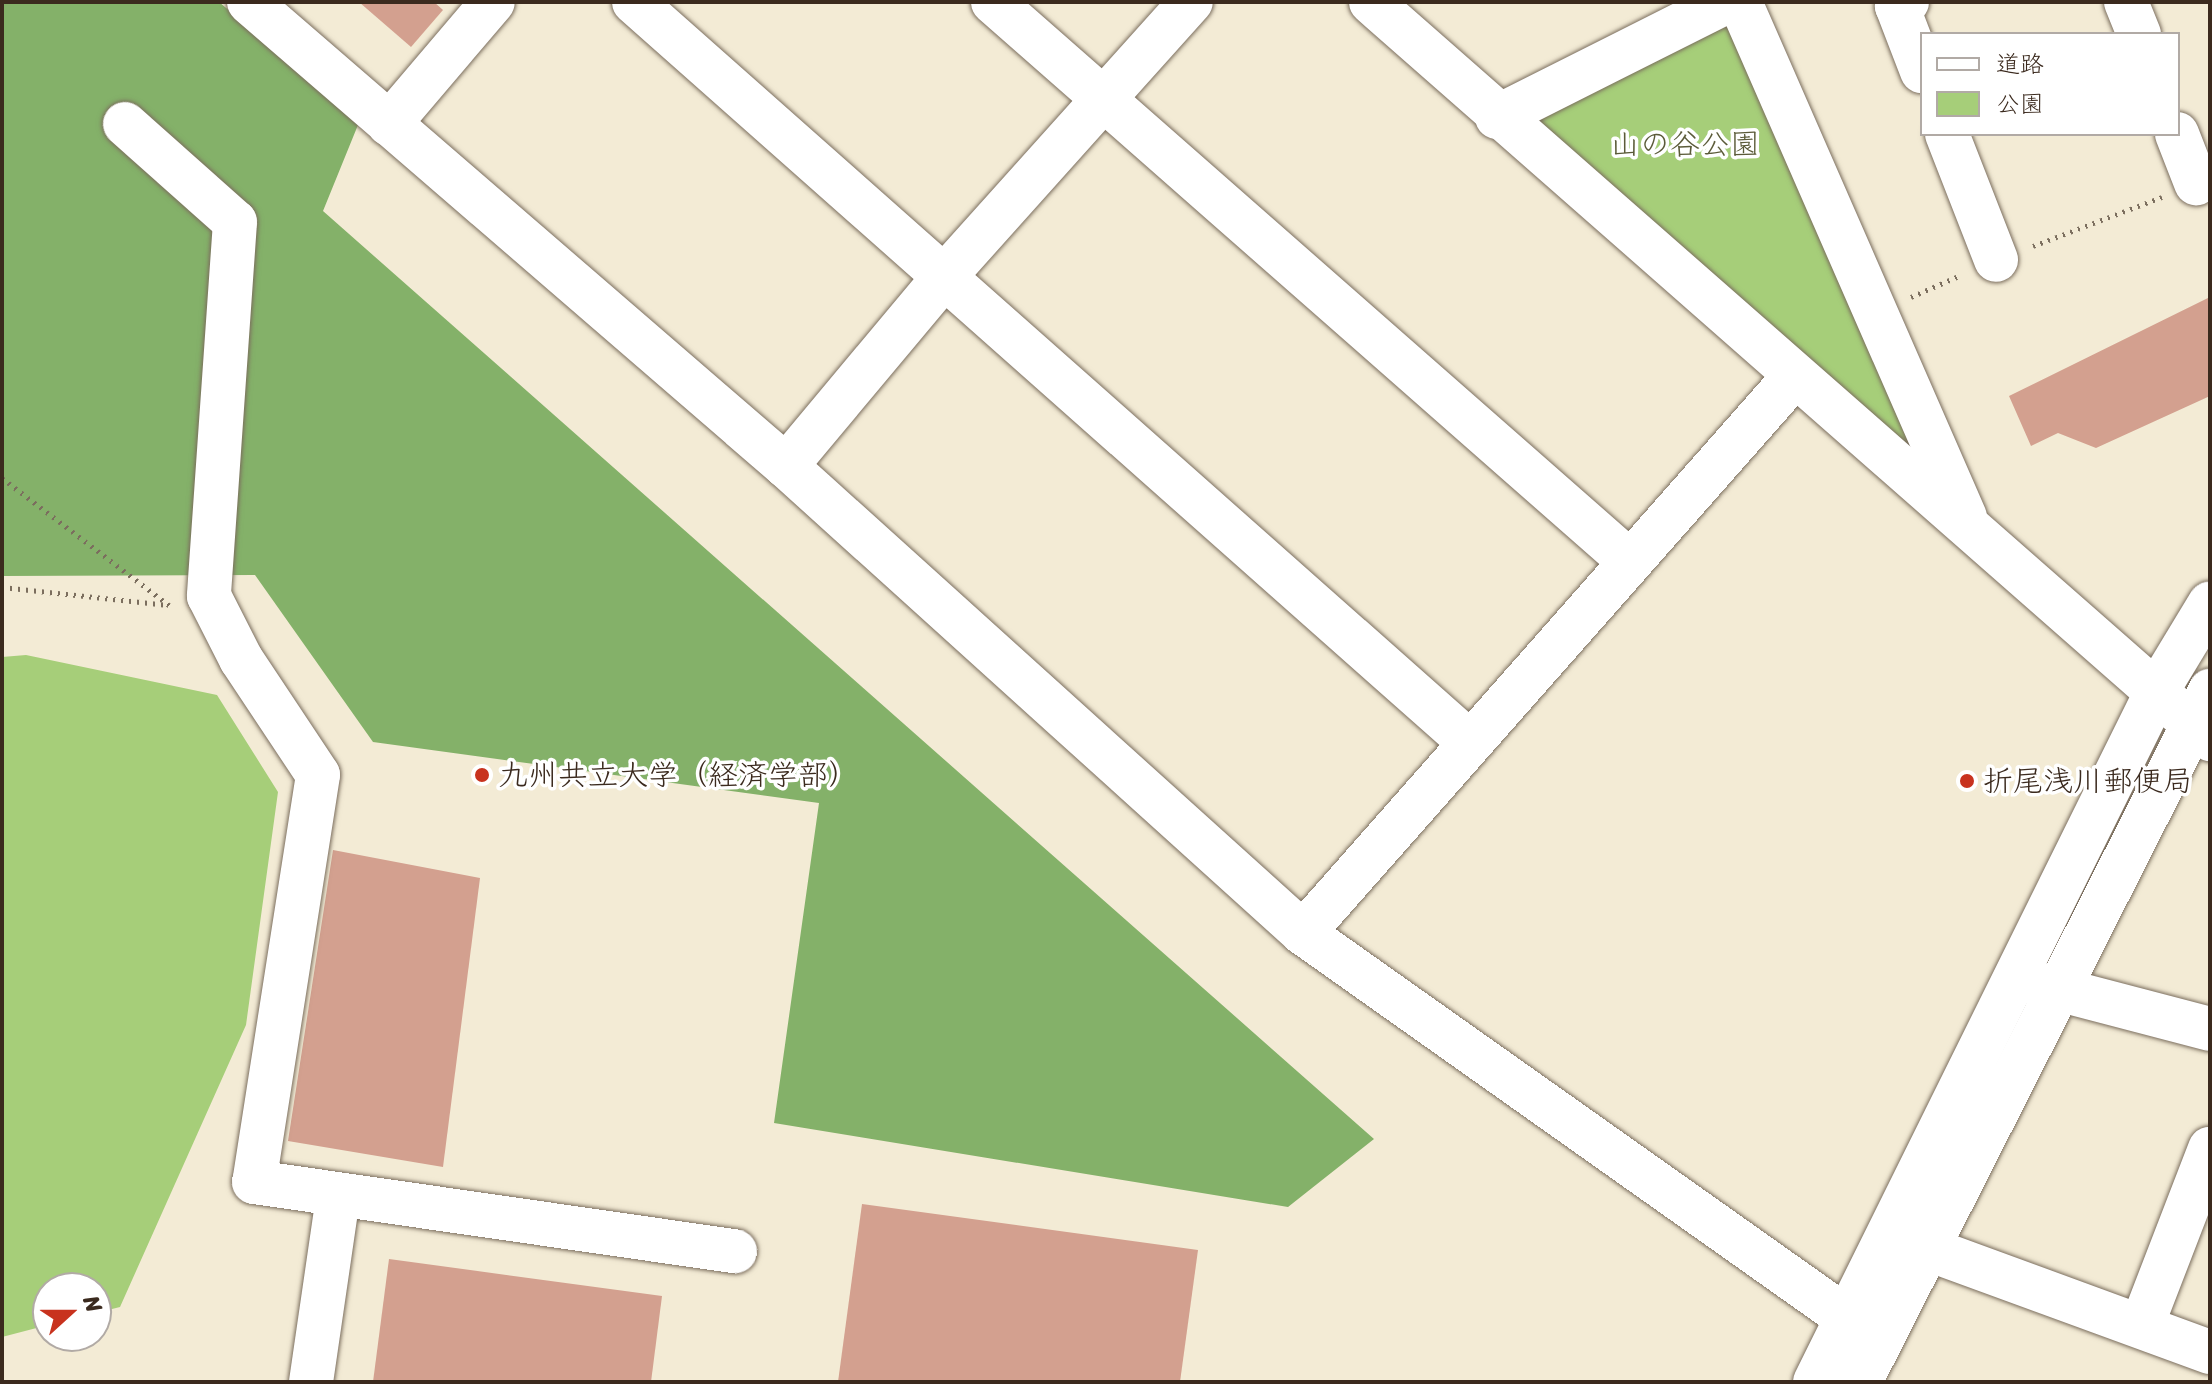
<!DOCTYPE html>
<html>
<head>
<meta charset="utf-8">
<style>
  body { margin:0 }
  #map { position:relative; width:2212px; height:1384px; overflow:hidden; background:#f3ebd5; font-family:Sriracha,"Klee One",sans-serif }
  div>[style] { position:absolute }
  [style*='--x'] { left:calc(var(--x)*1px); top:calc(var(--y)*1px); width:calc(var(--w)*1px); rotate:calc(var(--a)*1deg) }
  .green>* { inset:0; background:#a6ce79 }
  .forest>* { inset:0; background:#84b169 }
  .building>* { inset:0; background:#d3a08f }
  .path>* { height:5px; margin-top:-2.5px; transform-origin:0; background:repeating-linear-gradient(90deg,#7b6e5e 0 2px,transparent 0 8px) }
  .roads { filter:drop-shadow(0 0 2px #7b6e5e) drop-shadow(0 0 2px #7b6e5e) }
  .minor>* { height:44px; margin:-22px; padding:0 22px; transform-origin:22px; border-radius:22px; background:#fff }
  .dots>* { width:22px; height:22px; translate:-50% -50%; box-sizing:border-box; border:4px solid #fff; border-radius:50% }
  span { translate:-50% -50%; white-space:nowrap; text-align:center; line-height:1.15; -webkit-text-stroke:7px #fff; paint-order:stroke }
  .park-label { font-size:30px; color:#5b5b39 }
  .poi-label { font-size:30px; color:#3b2a1e }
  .left { translate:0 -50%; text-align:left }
  .frame { position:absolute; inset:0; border:4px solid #3b2a1e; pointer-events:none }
  .legend { position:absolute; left:1920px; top:32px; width:260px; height:104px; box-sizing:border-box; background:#fff; border:2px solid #b1aaa5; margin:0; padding:10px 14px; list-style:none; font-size:24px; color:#3b2a1e }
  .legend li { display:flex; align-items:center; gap:16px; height:40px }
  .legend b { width:40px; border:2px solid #b1aaa5 }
  .north { position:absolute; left:32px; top:1272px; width:80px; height:80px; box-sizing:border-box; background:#fff; border:2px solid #b1aaa5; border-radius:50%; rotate:69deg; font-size:22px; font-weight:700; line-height:32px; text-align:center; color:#3b2a1e }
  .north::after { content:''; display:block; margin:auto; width:28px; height:36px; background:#c8321e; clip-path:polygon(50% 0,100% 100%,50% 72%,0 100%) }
</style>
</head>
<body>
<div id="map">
  <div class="green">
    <div style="clip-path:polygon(1727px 23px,1910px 445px,1904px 448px,1537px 139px,1537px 113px)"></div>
    <div style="clip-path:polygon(26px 655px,217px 695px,278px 792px,246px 1025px,120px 1307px,96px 1313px,96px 1288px,48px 1288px,48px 1325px,2px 1337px,2px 657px)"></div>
  </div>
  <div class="forest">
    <div style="clip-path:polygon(2px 2px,219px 2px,360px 120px,323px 211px,1374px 1139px,1288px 1207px,774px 1123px,819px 803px,373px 742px,255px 575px,2px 576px)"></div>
  </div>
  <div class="building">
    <div style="clip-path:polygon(359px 2px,434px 2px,443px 10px,411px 47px)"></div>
    <div style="clip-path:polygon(2210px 297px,2210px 396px,2096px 448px,2058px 433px,2031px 446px,2009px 396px)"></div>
    <div style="clip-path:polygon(333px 850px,480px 878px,443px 1167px,288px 1141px)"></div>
    <div style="clip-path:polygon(862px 1204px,1198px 1250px,1180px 1382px,838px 1382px)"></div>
    <div style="clip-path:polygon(389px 1259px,662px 1296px,651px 1382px,373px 1382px)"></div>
  </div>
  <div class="path">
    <div style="--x:2033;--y:246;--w:138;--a:-20.8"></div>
    <div style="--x:1911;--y:297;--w:55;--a:-23.7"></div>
    <div style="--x:2;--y:478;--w:211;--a:37.3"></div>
    <div style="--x:2;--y:587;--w:167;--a:6.2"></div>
  </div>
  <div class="roads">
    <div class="minor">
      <div style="--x:249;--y:2;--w:710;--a:40.83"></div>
      <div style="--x:786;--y:466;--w:697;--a:42.09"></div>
      <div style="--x:1303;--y:933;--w:704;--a:35.29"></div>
      <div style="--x:634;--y:2;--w:1114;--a:41.54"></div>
      <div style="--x:993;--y:2;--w:845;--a:41.31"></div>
      <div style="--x:1371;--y:2;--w:1117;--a:41.3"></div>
      <div style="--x:1740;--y:2;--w:562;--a:66.4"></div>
      <div style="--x:1907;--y:2;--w:11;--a:158"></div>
      <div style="--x:1897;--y:6;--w:70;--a:69"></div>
      <div style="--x:2126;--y:2;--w:35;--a:68"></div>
      <div style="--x:1497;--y:117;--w:256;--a:-26.7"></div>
      <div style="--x:125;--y:124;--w:147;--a:41.7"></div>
      <div style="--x:235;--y:222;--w:375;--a:94"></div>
      <div style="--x:209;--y:596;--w:71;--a:63.1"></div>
      <div style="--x:241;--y:659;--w:139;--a:56.4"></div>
      <div style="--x:318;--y:775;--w:412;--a:98.9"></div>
      <div style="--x:254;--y:1182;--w:486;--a:8.2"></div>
      <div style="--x:389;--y:124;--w:160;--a:-49.6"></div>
      <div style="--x:1947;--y:134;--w:135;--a:68.7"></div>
      <div style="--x:2177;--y:134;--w:53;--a:68.8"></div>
      <div style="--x:786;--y:466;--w:245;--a:-50.1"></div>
      <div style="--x:943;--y:278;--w:371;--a:-48.1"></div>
      <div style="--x:1303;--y:933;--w:740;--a:-48.56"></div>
      <div style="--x:2027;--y:981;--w:189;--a:14.7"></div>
      <div style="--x:1906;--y:1235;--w:29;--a:31"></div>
      <div style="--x:1931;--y:1250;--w:297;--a:20.1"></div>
      <div style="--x:2142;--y:1325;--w:189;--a:-68.9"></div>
      <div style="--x:311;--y:1382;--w:188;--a:-81.7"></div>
      <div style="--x:1815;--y:1382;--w:773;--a:-63.67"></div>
      <div style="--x:2158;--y:689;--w:100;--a:-58.8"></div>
      <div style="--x:1860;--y:1382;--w:775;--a:-63.14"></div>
    </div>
  </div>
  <div class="dots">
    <div style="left:482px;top:775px;background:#c8321e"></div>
    <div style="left:1967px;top:781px;background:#c8321e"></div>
  </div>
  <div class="park-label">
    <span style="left:1685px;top:144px">山の谷公園</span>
  </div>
  <div class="poi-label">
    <span class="left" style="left:498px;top:775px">九州共立大学（経済学部）</span>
    <span class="left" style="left:1983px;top:781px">折尾浅川郵便局</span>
  </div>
  <div class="frame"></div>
  <ul class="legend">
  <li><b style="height:10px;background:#fff"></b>道路</li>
  <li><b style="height:22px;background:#a6ce79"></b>公園</li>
  </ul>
  <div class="north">N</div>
</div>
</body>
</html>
